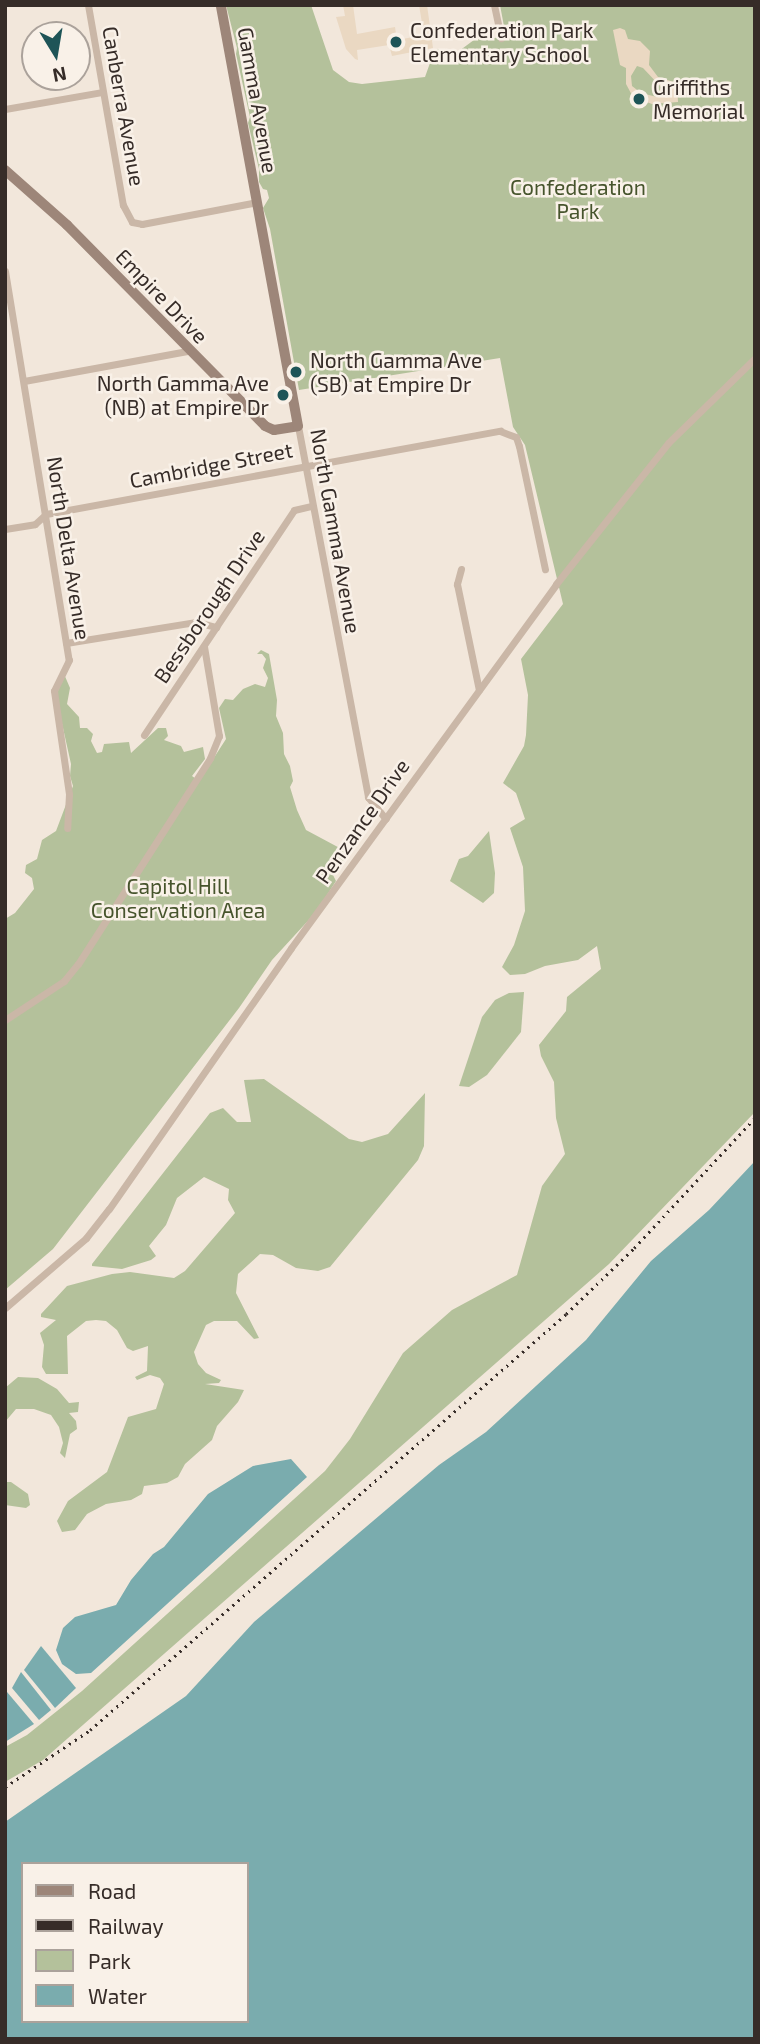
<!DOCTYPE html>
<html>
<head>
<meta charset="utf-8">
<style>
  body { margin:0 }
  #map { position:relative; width:760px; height:2044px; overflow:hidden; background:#f2e7db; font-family:"Exo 2",sans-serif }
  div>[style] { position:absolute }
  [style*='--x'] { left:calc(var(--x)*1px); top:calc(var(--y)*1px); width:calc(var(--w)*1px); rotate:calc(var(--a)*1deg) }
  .green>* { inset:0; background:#b4c19b }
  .plaza>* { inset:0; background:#ead8c2 }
  .water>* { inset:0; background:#7aacae }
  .street>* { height:7px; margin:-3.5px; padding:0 3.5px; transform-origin:3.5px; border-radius:3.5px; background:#cab7a7 }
  .secondary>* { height:10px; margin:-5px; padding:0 5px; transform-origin:5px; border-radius:5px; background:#9d8679 }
  .rail>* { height:2.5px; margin-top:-1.25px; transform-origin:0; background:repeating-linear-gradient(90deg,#362c28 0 2px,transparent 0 7px) }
  .dots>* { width:19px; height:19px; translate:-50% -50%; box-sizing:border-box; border:4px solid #f9f1e8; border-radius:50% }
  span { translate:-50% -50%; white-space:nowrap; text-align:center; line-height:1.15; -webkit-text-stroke:5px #f9f1e8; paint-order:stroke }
  .poi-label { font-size:21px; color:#362c28 }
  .left { translate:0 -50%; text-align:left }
  .right { translate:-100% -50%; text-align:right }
  .street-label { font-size:21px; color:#362c28 }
  .park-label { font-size:21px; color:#46542c }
  .frame { position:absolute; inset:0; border:7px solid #362c28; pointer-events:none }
  .legend { position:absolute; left:21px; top:1862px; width:228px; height:161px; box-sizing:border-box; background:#f9f1e8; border:2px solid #aba29b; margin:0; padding:9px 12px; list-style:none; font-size:21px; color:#362c28 }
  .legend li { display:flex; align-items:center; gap:14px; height:35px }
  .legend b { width:35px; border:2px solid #aba29b }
  .north { position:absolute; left:21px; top:21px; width:70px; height:70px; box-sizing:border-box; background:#f9f1e8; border:2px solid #aba29b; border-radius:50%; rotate:169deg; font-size:19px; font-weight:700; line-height:28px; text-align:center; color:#362c28 }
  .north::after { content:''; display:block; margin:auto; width:24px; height:32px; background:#1e5457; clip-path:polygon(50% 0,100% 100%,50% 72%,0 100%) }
</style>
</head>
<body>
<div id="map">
  <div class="green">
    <div style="clip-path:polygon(226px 5px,311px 5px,333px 70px,349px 82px,362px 84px,425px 77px,435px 49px,459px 51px,478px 37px,490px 34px,492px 29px,494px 38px,506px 37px,500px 5px,755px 5px,755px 1112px,609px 1264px,43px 1760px,5px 1782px,5px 1747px,27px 1735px,82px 1691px,325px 1471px,350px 1439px,403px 1353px,452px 1310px,517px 1275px,542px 1186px,565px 1154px,556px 1118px,554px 1082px,541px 1056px,539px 1045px,566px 1011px,567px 997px,601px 969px,597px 946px,578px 960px,545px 966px,525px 974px,510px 975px,502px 967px,514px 945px,525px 911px,523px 867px,510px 828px,525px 819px,516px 793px,503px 783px,524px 746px,526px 735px,528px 695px,521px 659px,563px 604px,525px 445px,513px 427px,500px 358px,299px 390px,270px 229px,263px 208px,269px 198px,267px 190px,263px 189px,259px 182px,259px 169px,248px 123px,250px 117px,236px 54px,237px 48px)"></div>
    <div style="clip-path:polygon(261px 650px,269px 654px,277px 700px,276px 716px,283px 733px,284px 754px,290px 766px,293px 781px,290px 787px,297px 810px,306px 830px,349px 853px,333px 875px,336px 881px,316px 912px,272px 960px,239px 1008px,53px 1249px,5px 1290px,5px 919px,15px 913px,34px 889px,32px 878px,25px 873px,26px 865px,37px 859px,42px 840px,56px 831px,73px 786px,70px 776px,71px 764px,55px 692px,64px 674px,70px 688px,67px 704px,79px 717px,80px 728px,87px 728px,93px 734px,91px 741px,97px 753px,102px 752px,104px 744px,129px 742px,131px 753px,158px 728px,166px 728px,168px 736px,164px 740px,181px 746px,184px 752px,203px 747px,205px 759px,192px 776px,199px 781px,226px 739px,219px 708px,225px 699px,233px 700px,243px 689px,255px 684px,265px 687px,268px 678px,263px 668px,266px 659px,262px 654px,257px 654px)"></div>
    <div style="clip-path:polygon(489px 831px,495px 873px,494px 893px,483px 903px,450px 881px,459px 859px,468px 856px)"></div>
    <div style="clip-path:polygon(524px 992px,521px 1032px,487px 1075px,469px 1087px,459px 1086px,482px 1017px,495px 1000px,509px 993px)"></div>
    <div style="clip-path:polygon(264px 1079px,349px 1139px,362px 1142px,388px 1134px,425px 1093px,424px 1146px,418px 1160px,330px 1267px,318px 1271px,296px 1268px,273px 1255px,260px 1254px,238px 1274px,236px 1293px,259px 1338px,254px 1339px,237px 1321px,214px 1321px,206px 1325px,194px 1352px,198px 1364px,206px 1373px,221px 1380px,219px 1383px,205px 1384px,244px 1390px,238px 1402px,217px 1426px,212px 1440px,185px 1464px,178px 1477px,167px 1483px,144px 1486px,142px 1494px,131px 1500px,106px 1504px,87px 1514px,75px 1530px,62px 1532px,57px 1521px,68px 1501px,107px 1472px,128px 1417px,156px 1409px,164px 1384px,160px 1378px,150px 1375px,137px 1380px,135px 1377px,147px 1371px,148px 1346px,133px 1351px,127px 1348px,117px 1330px,106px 1321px,96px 1320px,86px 1321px,67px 1336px,68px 1374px,46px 1374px,42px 1367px,44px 1345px,40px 1333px,56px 1320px,41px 1317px,41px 1314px,67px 1286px,112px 1274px,130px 1272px,174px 1278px,185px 1271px,235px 1213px,228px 1200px,229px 1189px,204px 1177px,177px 1198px,166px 1225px,149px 1246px,156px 1256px,151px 1260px,122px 1269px,92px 1266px,92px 1264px,210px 1113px,223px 1108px,237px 1122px,251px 1122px,244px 1080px)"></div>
    <div style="clip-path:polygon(18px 1377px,38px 1378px,57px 1389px,69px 1403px,79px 1402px,78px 1412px,69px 1413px,76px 1421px,77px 1429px,70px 1434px,65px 1458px,60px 1453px,63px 1443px,59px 1427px,51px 1415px,34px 1409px,16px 1409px,5px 1422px,5px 1388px)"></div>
    <div style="clip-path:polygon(5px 1482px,11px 1482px,28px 1494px,30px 1505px,26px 1508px,5px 1505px)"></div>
  </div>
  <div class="plaza">
    <div style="clip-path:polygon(343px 5px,353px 5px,357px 34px,395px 27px,397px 40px,424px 35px,419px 5px,427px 5px,433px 48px,392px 56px,389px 45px,357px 50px,358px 60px,355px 59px,346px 49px,336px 17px,345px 16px)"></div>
    <div style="clip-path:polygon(evenodd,620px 28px,625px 30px,628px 39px,640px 41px,650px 51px,649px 65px,658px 77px,677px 83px,678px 102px,652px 104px,633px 97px,626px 84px,626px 68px,620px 65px,613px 30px,620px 28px,637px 66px,643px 68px,661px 87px,657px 97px,641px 93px,632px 86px,631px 76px,637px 66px)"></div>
  </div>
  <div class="water">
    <div style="clip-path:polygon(evenodd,755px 1161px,755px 2039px,5px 2039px,5px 1822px,186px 1696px,254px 1622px,439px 1465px,486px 1432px,586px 1340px,651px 1261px,709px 1210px,755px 1161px,23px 1864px,247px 1864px,247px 2021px,23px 2021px,23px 1864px)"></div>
    <div style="clip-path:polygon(291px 1459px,307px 1477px,91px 1673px,76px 1674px,62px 1664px,56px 1650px,63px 1628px,75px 1617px,116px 1605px,131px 1580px,153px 1554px,164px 1547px,208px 1494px,253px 1466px)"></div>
    <div style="clip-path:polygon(41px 1646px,76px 1688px,55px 1708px,24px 1670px)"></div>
    <div style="clip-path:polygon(21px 1672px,51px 1710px,39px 1720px,12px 1688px)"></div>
    <div style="clip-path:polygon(7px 1692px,34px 1724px,5px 1742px,5px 1694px)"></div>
  </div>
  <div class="street">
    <div style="--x:88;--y:5;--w:203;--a:80.1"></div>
    <div style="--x:123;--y:205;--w:19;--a:62"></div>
    <div style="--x:132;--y:222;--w:10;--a:11"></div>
    <div style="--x:142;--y:224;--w:117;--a:-10.8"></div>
    <div style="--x:494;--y:5;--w:34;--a:78"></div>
    <div style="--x:5;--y:109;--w:98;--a:-9.9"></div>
    <div style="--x:5;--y:271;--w:394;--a:80.7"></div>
    <div style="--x:69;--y:660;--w:34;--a:116"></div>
    <div style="--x:54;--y:691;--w:104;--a:81.7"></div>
    <div style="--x:69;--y:794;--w:34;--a:93"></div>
    <div style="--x:24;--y:381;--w:166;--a:-10.4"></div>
    <div style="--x:298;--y:426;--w:378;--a:79.3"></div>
    <div style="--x:368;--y:797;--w:28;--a:51"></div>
    <div style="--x:5;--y:529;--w:30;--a:-9"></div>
    <div style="--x:35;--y:524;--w:15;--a:-42"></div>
    <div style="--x:46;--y:514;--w:462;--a:-10.4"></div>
    <div style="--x:500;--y:431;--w:17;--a:21"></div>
    <div style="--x:516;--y:437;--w:9;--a:72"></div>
    <div style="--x:519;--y:446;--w:126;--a:78.1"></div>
    <div style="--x:461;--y:569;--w:16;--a:105"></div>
    <div style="--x:457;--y:584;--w:108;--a:78.3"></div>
    <div style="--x:66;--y:643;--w:132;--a:-9.2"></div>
    <div style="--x:196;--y:622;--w:21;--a:14"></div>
    <div style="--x:144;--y:735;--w:270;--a:-56.3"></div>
    <div style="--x:294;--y:510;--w:17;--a:-13"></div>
    <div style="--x:5;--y:1020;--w:71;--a:-33.5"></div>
    <div style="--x:64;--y:981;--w:22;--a:-51"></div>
    <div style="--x:78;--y:964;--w:245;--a:-57.3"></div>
    <div style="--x:210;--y:758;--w:24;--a:-68"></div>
    <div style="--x:219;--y:736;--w:91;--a:-99.5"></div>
    <div style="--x:5;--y:1308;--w:107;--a:-40.8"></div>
    <div style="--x:86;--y:1238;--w:37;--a:-52"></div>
    <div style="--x:109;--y:1209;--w:318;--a:-55.1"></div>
    <div style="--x:291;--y:948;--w:450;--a:-53.9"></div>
    <div style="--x:556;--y:584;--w:180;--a:-51.5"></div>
    <div style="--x:668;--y:443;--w:122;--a:-44.3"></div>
  </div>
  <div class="secondary">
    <div style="--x:5;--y:170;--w:83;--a:41.6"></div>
    <div style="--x:67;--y:225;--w:282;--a:45.4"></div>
    <div style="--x:265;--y:426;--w:10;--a:24"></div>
    <div style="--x:274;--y:430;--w:24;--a:-9"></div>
    <div style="--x:298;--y:426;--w:428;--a:-100.4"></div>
  </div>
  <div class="rail">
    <div style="--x:5;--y:1787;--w:102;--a:-33.8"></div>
    <div style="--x:90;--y:1730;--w:632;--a:-41.15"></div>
    <div style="--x:566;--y:1314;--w:95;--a:-44.1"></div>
    <div style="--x:634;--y:1248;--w:178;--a:-47.1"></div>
  </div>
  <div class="dots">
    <div style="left:396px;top:42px;background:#1e5457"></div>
    <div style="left:639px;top:99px;background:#1e5457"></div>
    <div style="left:296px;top:372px;background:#1e5457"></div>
    <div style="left:283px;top:395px;background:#1e5457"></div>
  </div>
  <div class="poi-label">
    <span class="left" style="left:410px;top:42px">Confederation Park<br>Elementary School</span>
    <span class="left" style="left:653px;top:99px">Griffiths<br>Memorial</span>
    <span class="left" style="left:310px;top:372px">North Gamma Ave<br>(SB) at Empire Dr</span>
    <span class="right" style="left:269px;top:395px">North Gamma Ave<br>(NB) at Empire Dr</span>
  </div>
  <div class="street-label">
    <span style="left:258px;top:100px;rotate:80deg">Gamma Avenue</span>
    <span style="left:124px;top:106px;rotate:80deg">Canberra Avenue</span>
    <span style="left:162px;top:296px;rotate:46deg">Empire Drive</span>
    <span style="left:211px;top:465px;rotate:-11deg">Cambridge Street</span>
    <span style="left:336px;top:531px;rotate:80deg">North Gamma Avenue</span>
    <span style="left:69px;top:548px;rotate:81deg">North Delta Avenue</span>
    <span style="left:209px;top:606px;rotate:-56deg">Bessborough Drive</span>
    <span style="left:362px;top:821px;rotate:-55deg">Penzance Drive</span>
  </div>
  <div class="park-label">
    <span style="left:578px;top:199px">Confederation<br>Park</span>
    <span style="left:178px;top:898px">Capitol Hill<br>Conservation Area</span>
  </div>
  <div class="frame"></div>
  <ul class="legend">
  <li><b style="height:9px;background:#9d8679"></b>Road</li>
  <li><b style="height:9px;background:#362c28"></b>Railway</li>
  <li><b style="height:19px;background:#b4c19b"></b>Park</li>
  <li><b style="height:19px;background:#7aacae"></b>Water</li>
  </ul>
  <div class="north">N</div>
</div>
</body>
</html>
